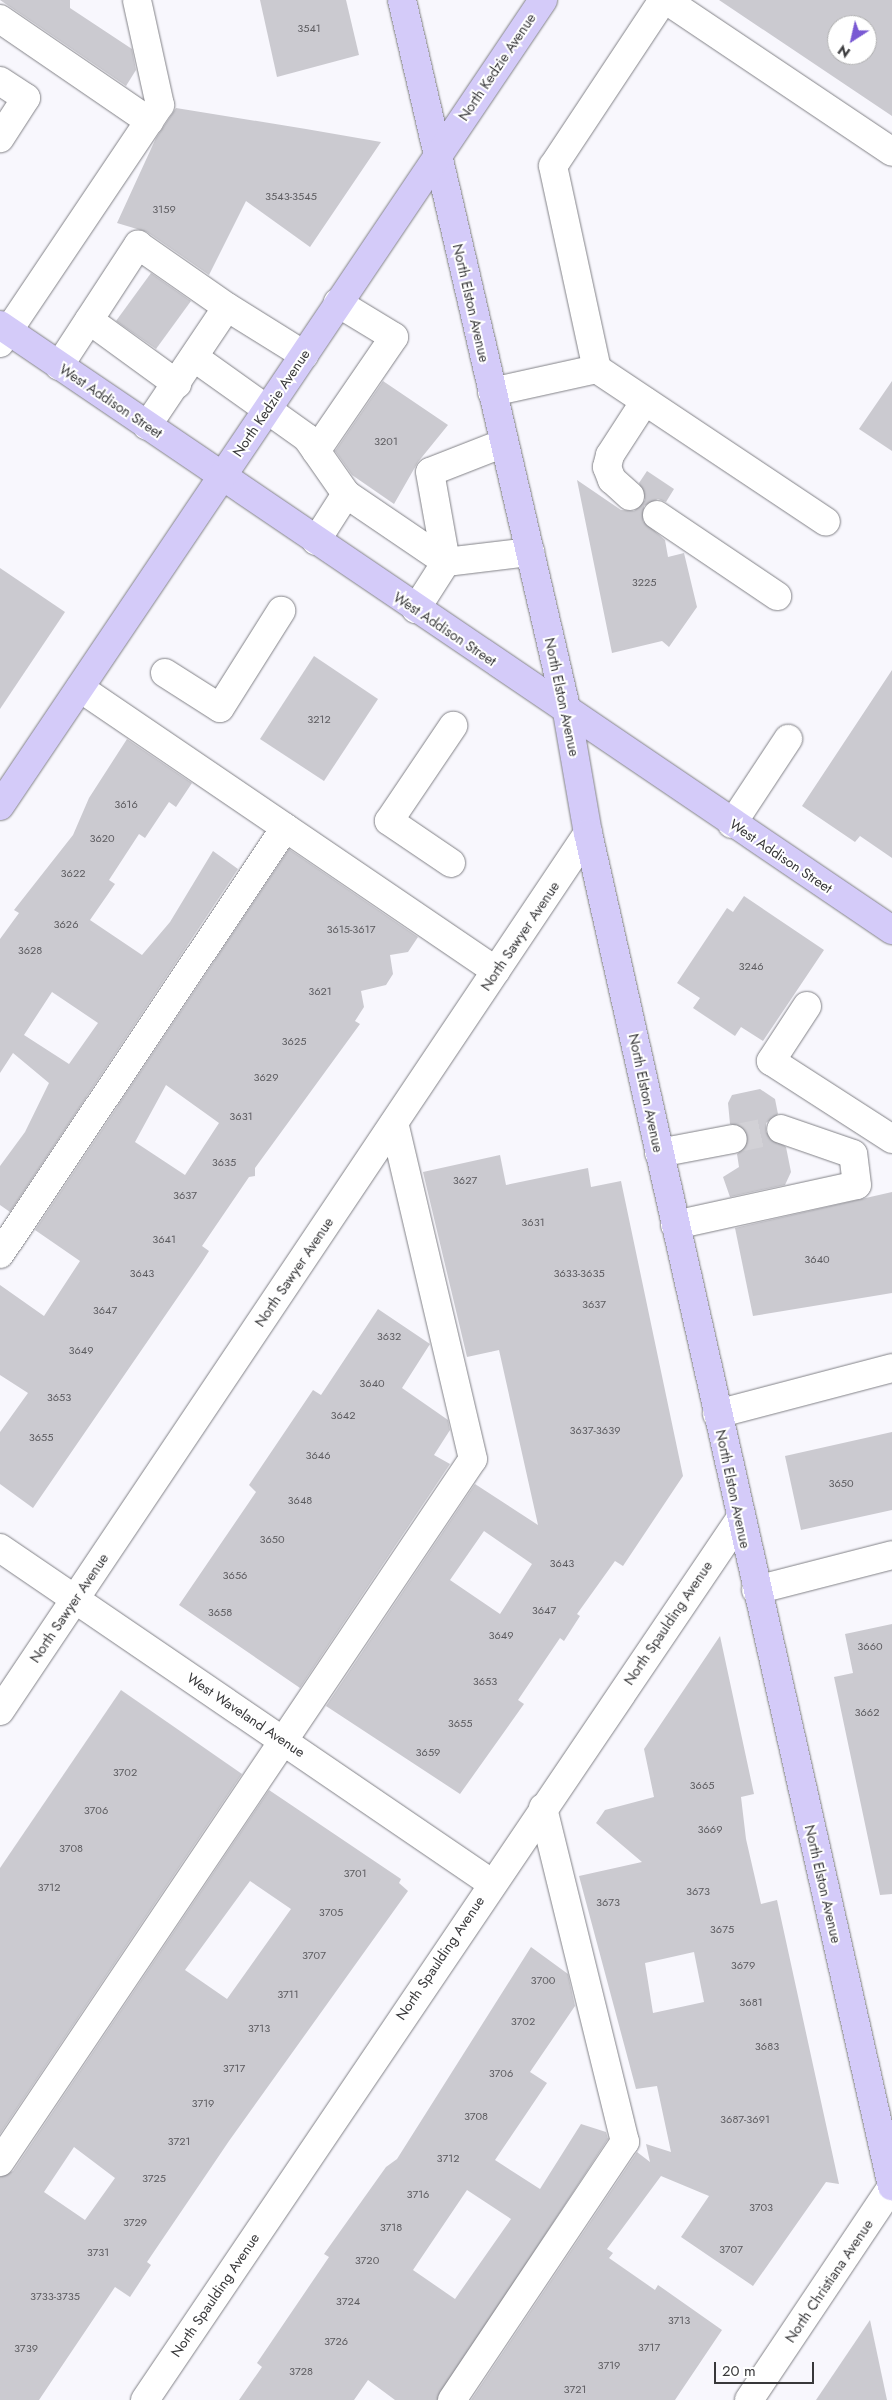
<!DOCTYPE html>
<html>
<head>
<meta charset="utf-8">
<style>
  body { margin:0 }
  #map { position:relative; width:892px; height:2400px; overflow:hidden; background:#f8f7fd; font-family:Jost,sans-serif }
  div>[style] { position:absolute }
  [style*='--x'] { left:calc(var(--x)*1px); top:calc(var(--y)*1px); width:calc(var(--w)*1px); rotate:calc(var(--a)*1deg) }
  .building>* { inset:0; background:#cbcad0 }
  .minor-tunnel>* { height:28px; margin-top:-14px; transform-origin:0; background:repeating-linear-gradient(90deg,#d2d1d6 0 28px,transparent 0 42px) }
  .roads { filter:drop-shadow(0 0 1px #828287) drop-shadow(0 0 1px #828287) }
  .minor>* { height:28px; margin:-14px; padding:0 14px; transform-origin:14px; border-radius:14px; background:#fff }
  .major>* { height:28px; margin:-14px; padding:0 14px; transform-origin:14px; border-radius:14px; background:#d4cbf9 }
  span { translate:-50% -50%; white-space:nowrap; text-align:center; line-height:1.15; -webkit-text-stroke:4px #fff; paint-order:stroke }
  .number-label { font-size:11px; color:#5d5c60 }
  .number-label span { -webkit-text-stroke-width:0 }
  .street-label { font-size:14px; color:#38383a }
  .north { position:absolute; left:827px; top:15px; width:50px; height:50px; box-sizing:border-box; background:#fff; border:1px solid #afafb0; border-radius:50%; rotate:215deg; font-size:14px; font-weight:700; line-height:20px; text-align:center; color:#38383a }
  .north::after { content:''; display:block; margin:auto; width:18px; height:22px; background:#7959d3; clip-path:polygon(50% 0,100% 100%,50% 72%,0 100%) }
  .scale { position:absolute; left:714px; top:2362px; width:100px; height:22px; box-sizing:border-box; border:2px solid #38383a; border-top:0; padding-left:6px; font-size:15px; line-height:18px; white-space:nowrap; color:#38383a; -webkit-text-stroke:4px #fff; paint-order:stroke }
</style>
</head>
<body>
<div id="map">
  <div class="building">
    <div style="clip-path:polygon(0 0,70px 0,70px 8px,132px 49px,136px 70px,126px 86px)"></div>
    <div style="clip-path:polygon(260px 0,346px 0,359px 55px,277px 77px)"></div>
    <div style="clip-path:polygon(evenodd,719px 0,892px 0,892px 116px,719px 0,837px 25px,867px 25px,867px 55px,837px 55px,837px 25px)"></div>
    <div style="clip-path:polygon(176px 108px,306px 129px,381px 142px,310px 247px,246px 201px,209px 275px,147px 232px,117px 223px,156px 138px)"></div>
    <div style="clip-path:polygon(151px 273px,191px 301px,156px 349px,116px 321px)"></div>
    <div style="clip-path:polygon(383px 381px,448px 425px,418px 462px,394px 504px,352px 475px,335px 451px)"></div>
    <div style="clip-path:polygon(892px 381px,892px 451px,859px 429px)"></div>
    <div style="clip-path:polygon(647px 471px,674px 489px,666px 502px,658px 499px,644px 506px,643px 521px,665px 540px,668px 557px,684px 553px,697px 607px,669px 647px,662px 641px,612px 653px,577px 480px,621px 510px,634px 511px,645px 500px,639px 483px)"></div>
    <div style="clip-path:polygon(0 568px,65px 612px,0 709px)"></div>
    <div style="clip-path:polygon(314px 656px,378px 699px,324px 781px,260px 739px)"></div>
    <div style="clip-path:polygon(892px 670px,892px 858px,860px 836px,855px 842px,802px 806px)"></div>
    <div style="clip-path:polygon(evenodd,127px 739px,192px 783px,176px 807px,169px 802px,145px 838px,139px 834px,109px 880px,115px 884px,90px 920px,142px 955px,170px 922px,213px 851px,238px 869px,10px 1212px,0 1205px,0 1166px,25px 1132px,49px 1083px,13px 1053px,0 1073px,0 939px,19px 913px,14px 910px,73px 835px,89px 798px,127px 739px,52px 992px,98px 1023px,69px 1064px,24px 1035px,52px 992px)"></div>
    <div style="clip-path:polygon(evenodd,289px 849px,418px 937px,408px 952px,390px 955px,393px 974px,386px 985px,361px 991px,364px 1007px,355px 1021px,360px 1024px,255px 1168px,255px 1176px,249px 1177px,202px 1246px,209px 1251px,202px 1262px,33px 1508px,0 1484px,0 1432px,28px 1393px,0 1375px,0 1285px,44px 1316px,80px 1261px,35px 1230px,289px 849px,166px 1085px,219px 1123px,185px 1175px,135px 1142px,166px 1085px)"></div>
    <div style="clip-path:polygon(744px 896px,824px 950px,763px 1041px,741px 1027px,735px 1036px,693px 1008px,700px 998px,677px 983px,727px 908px,733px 912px)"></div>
    <div style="clip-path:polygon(760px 1089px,775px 1099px,778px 1114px,766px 1123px,766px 1132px,786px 1147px,791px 1172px,785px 1185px,730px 1197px,723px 1177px,739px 1167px,737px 1154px,748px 1145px,748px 1137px,744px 1128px,730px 1124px,728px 1103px,732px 1095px)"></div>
    <div style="clip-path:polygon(evenodd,500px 1155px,506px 1185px,588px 1168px,591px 1187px,621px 1181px,683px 1476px,623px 1566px,615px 1561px,577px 1614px,580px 1616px,564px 1641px,560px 1638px,518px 1700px,524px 1704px,460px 1794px,326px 1706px,475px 1484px,538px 1525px,499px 1350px,467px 1357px,423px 1172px,500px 1155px,484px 1531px,532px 1564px,500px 1614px,450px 1580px,484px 1531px)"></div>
    <div style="clip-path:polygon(892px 1192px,892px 1293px,753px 1316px,735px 1228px)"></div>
    <div style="clip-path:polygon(378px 1309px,430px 1344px,402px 1388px,448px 1420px,450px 1430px,434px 1455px,450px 1464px,300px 1688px,179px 1605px,256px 1492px,249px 1485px,313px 1390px,321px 1395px)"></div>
    <div style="clip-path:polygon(892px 1432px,892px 1510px,801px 1530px,785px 1456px)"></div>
    <div style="clip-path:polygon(892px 1624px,892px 1894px,880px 1895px,834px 1677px,853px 1673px,845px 1634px)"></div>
    <div style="clip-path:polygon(evenodd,720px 1636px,754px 1794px,741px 1797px,746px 1839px,761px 1904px,777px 1900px,839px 2184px,826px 2182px,753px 2286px,681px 2237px,709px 2196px,661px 2176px,607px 2249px,613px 2253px,609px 2258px,655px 2290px,658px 2285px,722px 2330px,675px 2400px,471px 2400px,637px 2152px,650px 2162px,646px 2144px,671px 2152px,657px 2086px,636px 2089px,579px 1876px,642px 1862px,596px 1823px,605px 1810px,654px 1797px,644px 1749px,720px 1636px,694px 1952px,704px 2002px,653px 2013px,645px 1963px,694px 1952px)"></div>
    <div style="clip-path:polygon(121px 1690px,242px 1774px,0 2134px,0 1868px)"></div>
    <div style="clip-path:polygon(evenodd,269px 1790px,401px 1879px,399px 1883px,408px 1891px,229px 2141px,147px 2262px,151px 2265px,130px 2297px,115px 2287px,39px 2400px,0 2400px,0 2177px,13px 2171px,269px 1790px,250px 1881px,291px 1909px,227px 1999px,185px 1970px,250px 1881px,269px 1790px,74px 2147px,115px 2178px,85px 2220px,44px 2192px,74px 2147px)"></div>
    <div style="clip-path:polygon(evenodd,531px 1947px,568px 1974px,575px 2006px,530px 2072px,547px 2083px,495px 2160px,540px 2189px,581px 2124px,606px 2132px,608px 2139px,437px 2400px,395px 2400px,368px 2380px,354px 2400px,239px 2400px,262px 2367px,257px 2363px,329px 2257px,324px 2254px,386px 2167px,397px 2159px,531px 1947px,467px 2190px,511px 2219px,455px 2299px,413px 2270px,467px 2190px)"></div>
    <div style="clip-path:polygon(870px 2320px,887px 2400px,816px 2400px)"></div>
  </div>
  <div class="minor-tunnel">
    <div style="--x:733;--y:1139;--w:49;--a:-11.8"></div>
  </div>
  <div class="roads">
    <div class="minor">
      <div style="--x:663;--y:0;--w:199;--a:123.5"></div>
      <div style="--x:553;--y:166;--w:208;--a:77.8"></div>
      <div style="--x:597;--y:369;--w:275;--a:33.7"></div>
      <div style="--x:666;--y:0;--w:272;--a:33.9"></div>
      <div style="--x:0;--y:19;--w:181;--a:34.4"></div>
      <div style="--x:0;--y:81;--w:31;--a:33"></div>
      <div style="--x:26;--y:98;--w:48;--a:123"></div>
      <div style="--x:89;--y:320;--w:109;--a:36"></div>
      <div style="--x:0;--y:343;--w:287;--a:-56.1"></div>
      <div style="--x:160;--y:105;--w:107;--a:-102.4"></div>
      <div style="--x:195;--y:358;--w:138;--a:35.5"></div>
      <div style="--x:307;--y:438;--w:68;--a:55.1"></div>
      <div style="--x:346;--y:494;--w:121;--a:34.2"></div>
      <div style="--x:446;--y:562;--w:56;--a:122.6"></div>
      <div style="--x:59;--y:366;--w:145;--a:-56.9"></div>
      <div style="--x:138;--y:245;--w:108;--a:34.9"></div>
      <div style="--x:492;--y:392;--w:107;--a:-12.4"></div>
      <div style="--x:147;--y:426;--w:143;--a:-56.1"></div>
      <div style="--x:227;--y:307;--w:91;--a:31.9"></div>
      <div style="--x:504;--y:443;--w:79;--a:158.6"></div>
      <div style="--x:430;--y:472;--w:91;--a:79.9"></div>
      <div style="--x:446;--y:562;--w:85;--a:-6.8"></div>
      <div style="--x:316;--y:451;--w:138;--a:-55.6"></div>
      <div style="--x:394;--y:337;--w:66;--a:-148.7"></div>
      <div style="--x:630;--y:496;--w:24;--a:-138"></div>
      <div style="--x:612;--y:480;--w:14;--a:-111"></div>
      <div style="--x:607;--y:467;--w:12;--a:-76"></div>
      <div style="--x:610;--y:455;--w:64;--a:-57.1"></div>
      <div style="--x:657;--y:515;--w:145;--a:34"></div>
      <div style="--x:316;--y:541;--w:56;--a:-57.4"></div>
      <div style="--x:165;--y:673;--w:65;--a:32.5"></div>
      <div style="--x:220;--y:708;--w:115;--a:-57.8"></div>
      <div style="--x:80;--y:688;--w:503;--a:34.23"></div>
      <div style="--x:732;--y:824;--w:102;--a:-56.6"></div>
      <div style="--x:451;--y:863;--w:75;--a:-145.9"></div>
      <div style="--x:389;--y:821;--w:115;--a:-56"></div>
      <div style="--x:807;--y:1006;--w:66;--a:123.2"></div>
      <div style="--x:771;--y:1061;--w:144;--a:32.8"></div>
      <div style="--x:659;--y:1153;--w:75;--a:-10.7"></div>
      <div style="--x:675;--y:1225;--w:186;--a:-12.4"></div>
      <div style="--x:857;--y:1185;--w:31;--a:-97"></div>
      <div style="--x:853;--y:1154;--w:76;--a:-160.9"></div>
      <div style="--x:0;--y:1254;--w:513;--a:-56.22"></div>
      <div style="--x:717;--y:1414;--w:181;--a:-14.7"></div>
      <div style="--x:0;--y:1548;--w:594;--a:34.3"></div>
      <div style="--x:756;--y:1590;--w:140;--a:-14.4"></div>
      <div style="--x:0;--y:1711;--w:1057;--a:-56.19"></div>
      <div style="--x:0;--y:2162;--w:847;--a:-56.07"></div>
      <div style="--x:473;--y:1459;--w:345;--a:-103.2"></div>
      <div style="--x:145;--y:2400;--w:1063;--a:-55.97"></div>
      <div style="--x:452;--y:2400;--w:311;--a:-56.2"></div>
      <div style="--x:625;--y:2142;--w:344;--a:-103.8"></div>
      <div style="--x:749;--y:2400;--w:257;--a:-56.2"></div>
    </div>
    <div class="major">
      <div style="--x:402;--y:0;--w:731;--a:76.95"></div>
      <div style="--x:567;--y:712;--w:123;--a:80.2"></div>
      <div style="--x:588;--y:833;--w:1387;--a:77.34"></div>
      <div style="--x:0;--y:325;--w:1078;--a:34.15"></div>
      <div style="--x:0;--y:806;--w:972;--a:-56.03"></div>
    </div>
  </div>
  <div class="number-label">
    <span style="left:309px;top:28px">3541</span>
    <span style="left:291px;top:196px">3543-3545</span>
    <span style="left:164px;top:209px">3159</span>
    <span style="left:386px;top:441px">3201</span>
    <span style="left:644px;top:582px">3225</span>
    <span style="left:319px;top:719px">3212</span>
    <span style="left:126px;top:804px">3616</span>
    <span style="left:102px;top:838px">3620</span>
    <span style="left:73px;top:873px">3622</span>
    <span style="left:66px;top:924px">3626</span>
    <span style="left:351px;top:929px">3615-3617</span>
    <span style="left:30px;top:950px">3628</span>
    <span style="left:751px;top:966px">3246</span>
    <span style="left:320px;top:991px">3621</span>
    <span style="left:294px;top:1041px">3625</span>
    <span style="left:266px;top:1077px">3629</span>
    <span style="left:241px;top:1116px">3631</span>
    <span style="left:224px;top:1162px">3635</span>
    <span style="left:465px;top:1180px">3627</span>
    <span style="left:185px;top:1195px">3637</span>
    <span style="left:533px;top:1222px">3631</span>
    <span style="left:164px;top:1239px">3641</span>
    <span style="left:817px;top:1259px">3640</span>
    <span style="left:142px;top:1273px">3643</span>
    <span style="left:579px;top:1273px">3633-3635</span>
    <span style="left:594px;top:1304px">3637</span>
    <span style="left:105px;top:1310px">3647</span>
    <span style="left:389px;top:1336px">3632</span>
    <span style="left:81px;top:1350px">3649</span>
    <span style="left:372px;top:1383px">3640</span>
    <span style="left:59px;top:1397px">3653</span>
    <span style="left:343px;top:1415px">3642</span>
    <span style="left:595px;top:1430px">3637-3639</span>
    <span style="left:41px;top:1437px">3655</span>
    <span style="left:318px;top:1455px">3646</span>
    <span style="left:841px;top:1483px">3650</span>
    <span style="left:300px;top:1500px">3648</span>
    <span style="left:272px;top:1539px">3650</span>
    <span style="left:562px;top:1563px">3643</span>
    <span style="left:235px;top:1575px">3656</span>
    <span style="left:544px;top:1610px">3647</span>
    <span style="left:220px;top:1612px">3658</span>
    <span style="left:501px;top:1635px">3649</span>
    <span style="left:870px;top:1646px">3660</span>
    <span style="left:485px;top:1681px">3653</span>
    <span style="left:867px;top:1712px">3662</span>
    <span style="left:460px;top:1723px">3655</span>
    <span style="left:428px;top:1752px">3659</span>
    <span style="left:125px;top:1772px">3702</span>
    <span style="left:702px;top:1785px">3665</span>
    <span style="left:96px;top:1810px">3706</span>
    <span style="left:710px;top:1829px">3669</span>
    <span style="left:71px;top:1848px">3708</span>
    <span style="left:355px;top:1873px">3701</span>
    <span style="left:49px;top:1887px">3712</span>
    <span style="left:698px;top:1891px">3673</span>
    <span style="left:608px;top:1902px">3673</span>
    <span style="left:331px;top:1912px">3705</span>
    <span style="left:722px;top:1929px">3675</span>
    <span style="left:314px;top:1955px">3707</span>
    <span style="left:743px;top:1965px">3679</span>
    <span style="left:543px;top:1980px">3700</span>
    <span style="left:288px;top:1994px">3711</span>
    <span style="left:751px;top:2002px">3681</span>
    <span style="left:523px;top:2021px">3702</span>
    <span style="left:259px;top:2028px">3713</span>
    <span style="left:767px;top:2046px">3683</span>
    <span style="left:234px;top:2068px">3717</span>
    <span style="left:501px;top:2073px">3706</span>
    <span style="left:203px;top:2103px">3719</span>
    <span style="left:476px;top:2116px">3708</span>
    <span style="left:745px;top:2119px">3687-3691</span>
    <span style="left:179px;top:2141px">3721</span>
    <span style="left:448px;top:2158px">3712</span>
    <span style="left:154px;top:2178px">3725</span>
    <span style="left:418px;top:2194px">3716</span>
    <span style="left:761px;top:2207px">3703</span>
    <span style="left:135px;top:2222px">3729</span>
    <span style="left:391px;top:2227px">3718</span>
    <span style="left:731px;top:2249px">3707</span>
    <span style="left:98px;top:2252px">3731</span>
    <span style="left:367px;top:2260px">3720</span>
    <span style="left:55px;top:2296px">3733-3735</span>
    <span style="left:348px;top:2301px">3724</span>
    <span style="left:679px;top:2320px">3713</span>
    <span style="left:336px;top:2341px">3726</span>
    <span style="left:649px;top:2347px">3717</span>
    <span style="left:26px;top:2348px">3739</span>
    <span style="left:609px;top:2365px">3719</span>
    <span style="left:301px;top:2371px">3728</span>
    <span style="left:575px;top:2389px">3721</span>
  </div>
  <div class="street-label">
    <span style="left:497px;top:67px;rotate:-56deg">North Kedzie Avenue</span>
    <span style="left:471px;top:303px;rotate:77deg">North Elston Avenue</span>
    <span style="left:111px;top:401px;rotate:34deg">West Addison Street</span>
    <span style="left:271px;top:403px;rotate:-56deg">North Kedzie Avenue</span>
    <span style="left:445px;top:629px;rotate:34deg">West Addison Street</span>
    <span style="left:562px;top:697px;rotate:78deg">North Elston Avenue</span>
    <span style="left:781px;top:856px;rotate:34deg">West Addison Street</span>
    <span style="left:520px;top:936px;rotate:-56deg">North Sawyer Avenue</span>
    <span style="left:646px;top:1093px;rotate:78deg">North Elston Avenue</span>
    <span style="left:294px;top:1272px;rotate:-56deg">North Sawyer Avenue</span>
    <span style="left:733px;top:1489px;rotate:78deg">North Elston Avenue</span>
    <span style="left:69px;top:1608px;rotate:-56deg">North Sawyer Avenue</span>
    <span style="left:668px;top:1623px;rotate:-56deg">North Spaulding Avenue</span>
    <span style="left:246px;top:1715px;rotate:34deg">West Waveland Avenue</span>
    <span style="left:823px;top:1884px;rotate:77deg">North Elston Avenue</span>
    <span style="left:440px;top:1958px;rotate:-56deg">North Spaulding Avenue</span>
    <span style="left:829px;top:2281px;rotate:-56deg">North Christiana Avenue</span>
    <span style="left:215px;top:2295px;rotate:-56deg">North Spaulding Avenue</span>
  </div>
  <div class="north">N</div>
  <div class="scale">20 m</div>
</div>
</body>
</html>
